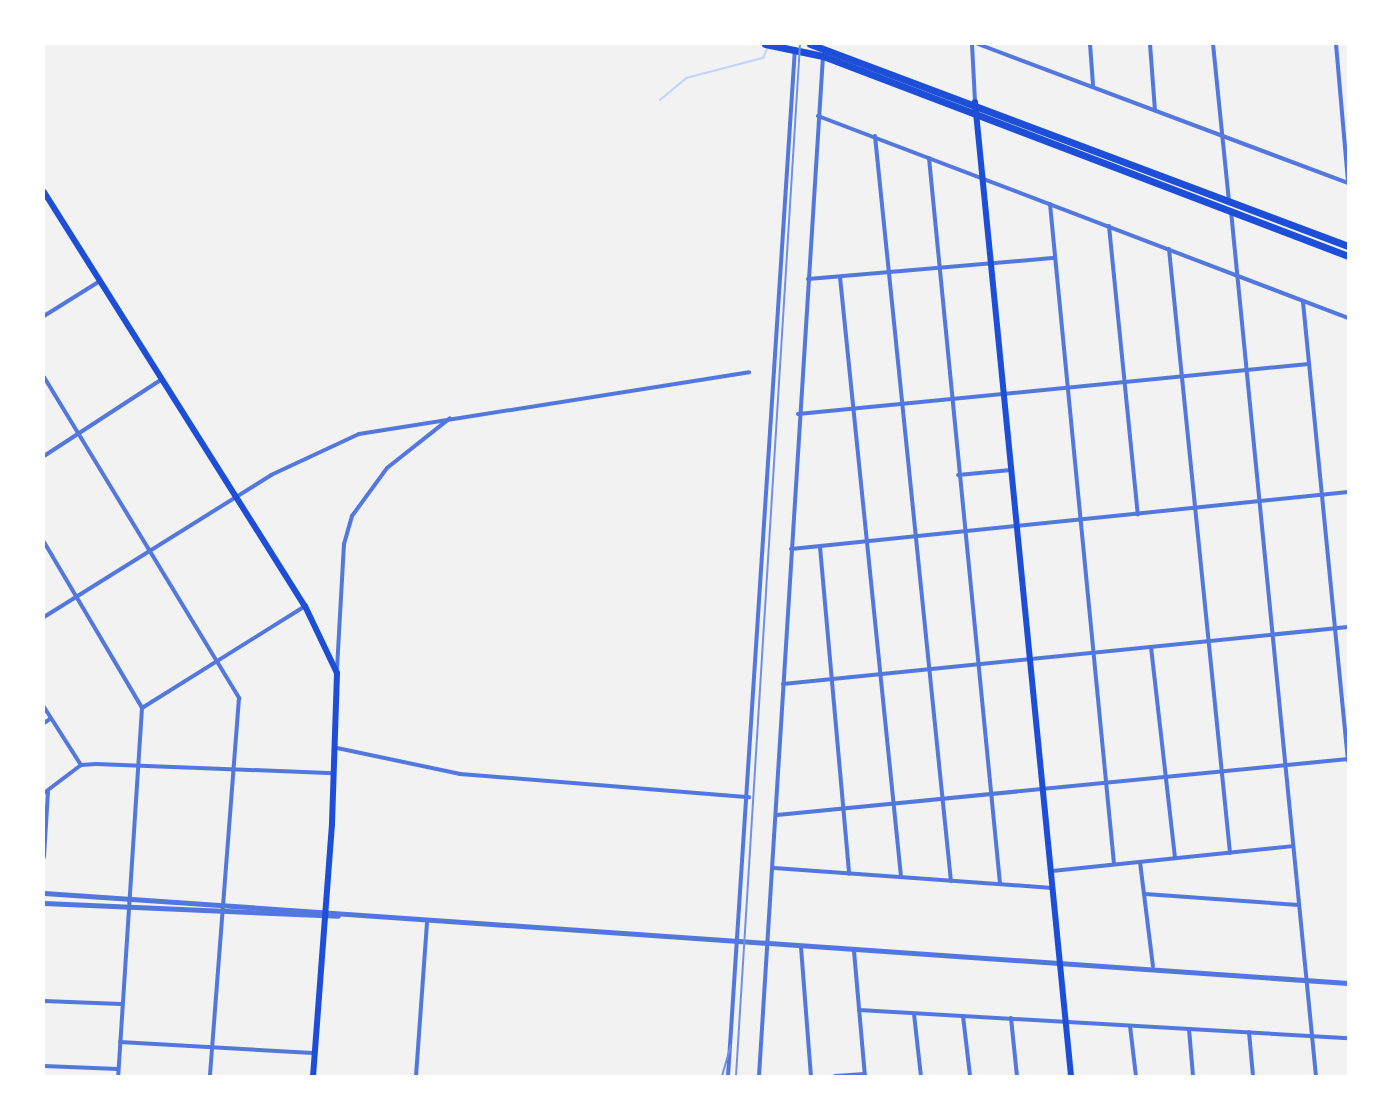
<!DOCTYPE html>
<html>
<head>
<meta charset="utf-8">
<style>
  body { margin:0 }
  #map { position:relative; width:1392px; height:1120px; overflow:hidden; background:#f2f2f2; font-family:Inter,sans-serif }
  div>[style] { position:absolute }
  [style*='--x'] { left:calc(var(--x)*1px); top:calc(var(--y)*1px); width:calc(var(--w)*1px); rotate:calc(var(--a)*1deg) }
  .stream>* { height:2px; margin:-1px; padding:0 1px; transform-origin:1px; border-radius:1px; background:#bfd3fe }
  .minor>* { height:4px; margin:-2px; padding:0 2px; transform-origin:2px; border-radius:2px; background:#5277de }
  .tertiary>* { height:5px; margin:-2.5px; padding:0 2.5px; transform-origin:2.5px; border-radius:2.5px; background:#5277de }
  .secondary>* { height:6px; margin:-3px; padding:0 3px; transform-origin:3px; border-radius:3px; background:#1d4ed8 }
  .primary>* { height:7px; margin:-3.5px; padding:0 3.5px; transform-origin:3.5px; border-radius:3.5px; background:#1d4ed8 }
  .rail>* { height:2px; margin:-1px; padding:0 1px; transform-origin:1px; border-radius:1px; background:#7290e2 }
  span { translate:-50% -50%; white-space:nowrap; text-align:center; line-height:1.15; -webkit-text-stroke:4.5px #fff; paint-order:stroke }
  .frame { position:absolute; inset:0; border:45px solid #fff; pointer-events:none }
</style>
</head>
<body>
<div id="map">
  <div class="stream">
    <div style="--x:660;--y:100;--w:34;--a:-40"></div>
    <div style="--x:686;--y:78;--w:80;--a:-14.6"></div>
    <div style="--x:763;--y:58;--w:10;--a:-66"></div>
  </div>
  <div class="minor">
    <div style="--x:972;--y:44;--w:58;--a:87"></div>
    <div style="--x:978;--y:44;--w:395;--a:20.6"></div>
    <div style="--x:1090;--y:44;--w:41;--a:85.8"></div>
    <div style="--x:1150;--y:44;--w:66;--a:85.7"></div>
    <div style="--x:1213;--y:44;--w:158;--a:84.2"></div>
    <div style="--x:1336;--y:44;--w:139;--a:85"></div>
    <div style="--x:818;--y:116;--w:567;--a:20.86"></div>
    <div style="--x:875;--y:136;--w:749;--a:84.18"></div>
    <div style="--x:929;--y:158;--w:728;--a:84.41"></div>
    <div style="--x:1050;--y:204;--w:663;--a:84.46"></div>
    <div style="--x:1231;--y:211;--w:869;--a:84.39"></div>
    <div style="--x:1109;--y:226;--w:290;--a:84.3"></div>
    <div style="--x:1169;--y:249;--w:607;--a:84.23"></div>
    <div style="--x:840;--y:277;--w:602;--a:84.19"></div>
    <div style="--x:808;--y:279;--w:248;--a:-4.9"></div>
    <div style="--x:1303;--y:302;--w:461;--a:84.4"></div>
    <div style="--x:44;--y:316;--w:66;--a:-32"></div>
    <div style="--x:44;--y:377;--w:376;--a:58.7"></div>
    <div style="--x:239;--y:698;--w:379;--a:94.4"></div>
    <div style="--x:798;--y:414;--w:513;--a:-5.59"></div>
    <div style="--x:44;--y:456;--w:141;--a:-33.1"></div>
    <div style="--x:958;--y:475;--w:53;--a:-5.4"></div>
    <div style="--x:44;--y:542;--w:193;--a:59.4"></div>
    <div style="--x:142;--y:708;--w:369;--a:93.7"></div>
    <div style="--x:820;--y:547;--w:328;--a:84.9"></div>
    <div style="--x:791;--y:549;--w:560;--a:-5.84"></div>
    <div style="--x:44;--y:617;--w:268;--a:-32"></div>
    <div style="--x:271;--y:475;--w:97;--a:-25"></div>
    <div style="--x:359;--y:434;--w:395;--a:-9"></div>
    <div style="--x:1151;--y:647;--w:212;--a:83.5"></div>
    <div style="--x:337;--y:669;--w:125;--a:-86.8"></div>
    <div style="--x:344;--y:544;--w:29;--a:-74"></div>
    <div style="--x:352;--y:516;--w:59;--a:-53.9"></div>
    <div style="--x:387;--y:468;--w:80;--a:-38.4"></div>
    <div style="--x:783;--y:684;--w:568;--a:-5.76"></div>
    <div style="--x:44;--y:707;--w:69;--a:57.5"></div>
    <div style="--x:142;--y:708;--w:192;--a:-32"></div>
    <div style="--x:44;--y:723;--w:7;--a:-34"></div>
    <div style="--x:337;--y:748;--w:126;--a:11.9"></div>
    <div style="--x:460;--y:774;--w:290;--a:4.6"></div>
    <div style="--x:44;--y:793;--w:46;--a:-37.1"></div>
    <div style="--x:81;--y:765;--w:15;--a:-4"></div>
    <div style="--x:96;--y:764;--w:238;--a:2.2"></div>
    <div style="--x:777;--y:815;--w:574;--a:-5.6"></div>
    <div style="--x:44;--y:857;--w:65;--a:-86.5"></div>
    <div style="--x:1140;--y:862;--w:105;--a:82.9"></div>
    <div style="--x:774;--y:868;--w:279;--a:4.1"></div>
    <div style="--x:1052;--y:871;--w:242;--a:-5.9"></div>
    <div style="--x:1145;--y:894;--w:154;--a:4.1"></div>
    <div style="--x:801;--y:947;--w:129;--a:85.6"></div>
    <div style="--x:854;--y:951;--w:125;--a:85"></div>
    <div style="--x:44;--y:1001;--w:77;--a:2.2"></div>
    <div style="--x:859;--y:1010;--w:490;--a:3.3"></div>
    <div style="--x:914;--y:1014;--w:62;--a:83.6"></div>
    <div style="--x:963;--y:1016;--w:60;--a:83.3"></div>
    <div style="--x:1011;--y:1018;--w:58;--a:84.1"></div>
    <div style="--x:1130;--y:1026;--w:50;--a:83.2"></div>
    <div style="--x:1189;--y:1029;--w:47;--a:85.1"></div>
    <div style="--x:1249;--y:1032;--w:44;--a:84.8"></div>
    <div style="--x:120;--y:1042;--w:193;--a:3.3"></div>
    <div style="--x:44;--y:1066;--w:74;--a:2.3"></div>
    <div style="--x:416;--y:1076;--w:154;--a:-85.9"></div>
    <div style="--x:728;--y:1076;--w:1029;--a:-86.27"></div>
    <div style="--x:759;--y:1076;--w:1022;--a:-86.41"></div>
    <div style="--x:835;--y:1076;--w:30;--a:-4"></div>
  </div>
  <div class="tertiary">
    <div style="--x:44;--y:893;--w:1307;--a:3.95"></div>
    <div style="--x:44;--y:903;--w:294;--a:2.5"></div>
  </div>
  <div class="secondary">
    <div style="--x:975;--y:102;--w:979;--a:84.37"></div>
    <div style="--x:44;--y:192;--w:489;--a:57.8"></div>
    <div style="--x:305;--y:606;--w:74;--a:64.5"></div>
    <div style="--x:337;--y:673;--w:151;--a:91.9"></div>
    <div style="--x:332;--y:824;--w:253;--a:94.3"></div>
  </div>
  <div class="primary">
    <div style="--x:765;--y:44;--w:59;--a:11.7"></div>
    <div style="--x:823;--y:56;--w:562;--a:20.85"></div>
    <div style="--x:810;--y:44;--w:575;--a:20.58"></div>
  </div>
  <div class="rail">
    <div style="--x:722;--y:1076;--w:32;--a:-74"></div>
    <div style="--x:736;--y:1076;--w:1034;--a:-86.45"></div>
  </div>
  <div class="frame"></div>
</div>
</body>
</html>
